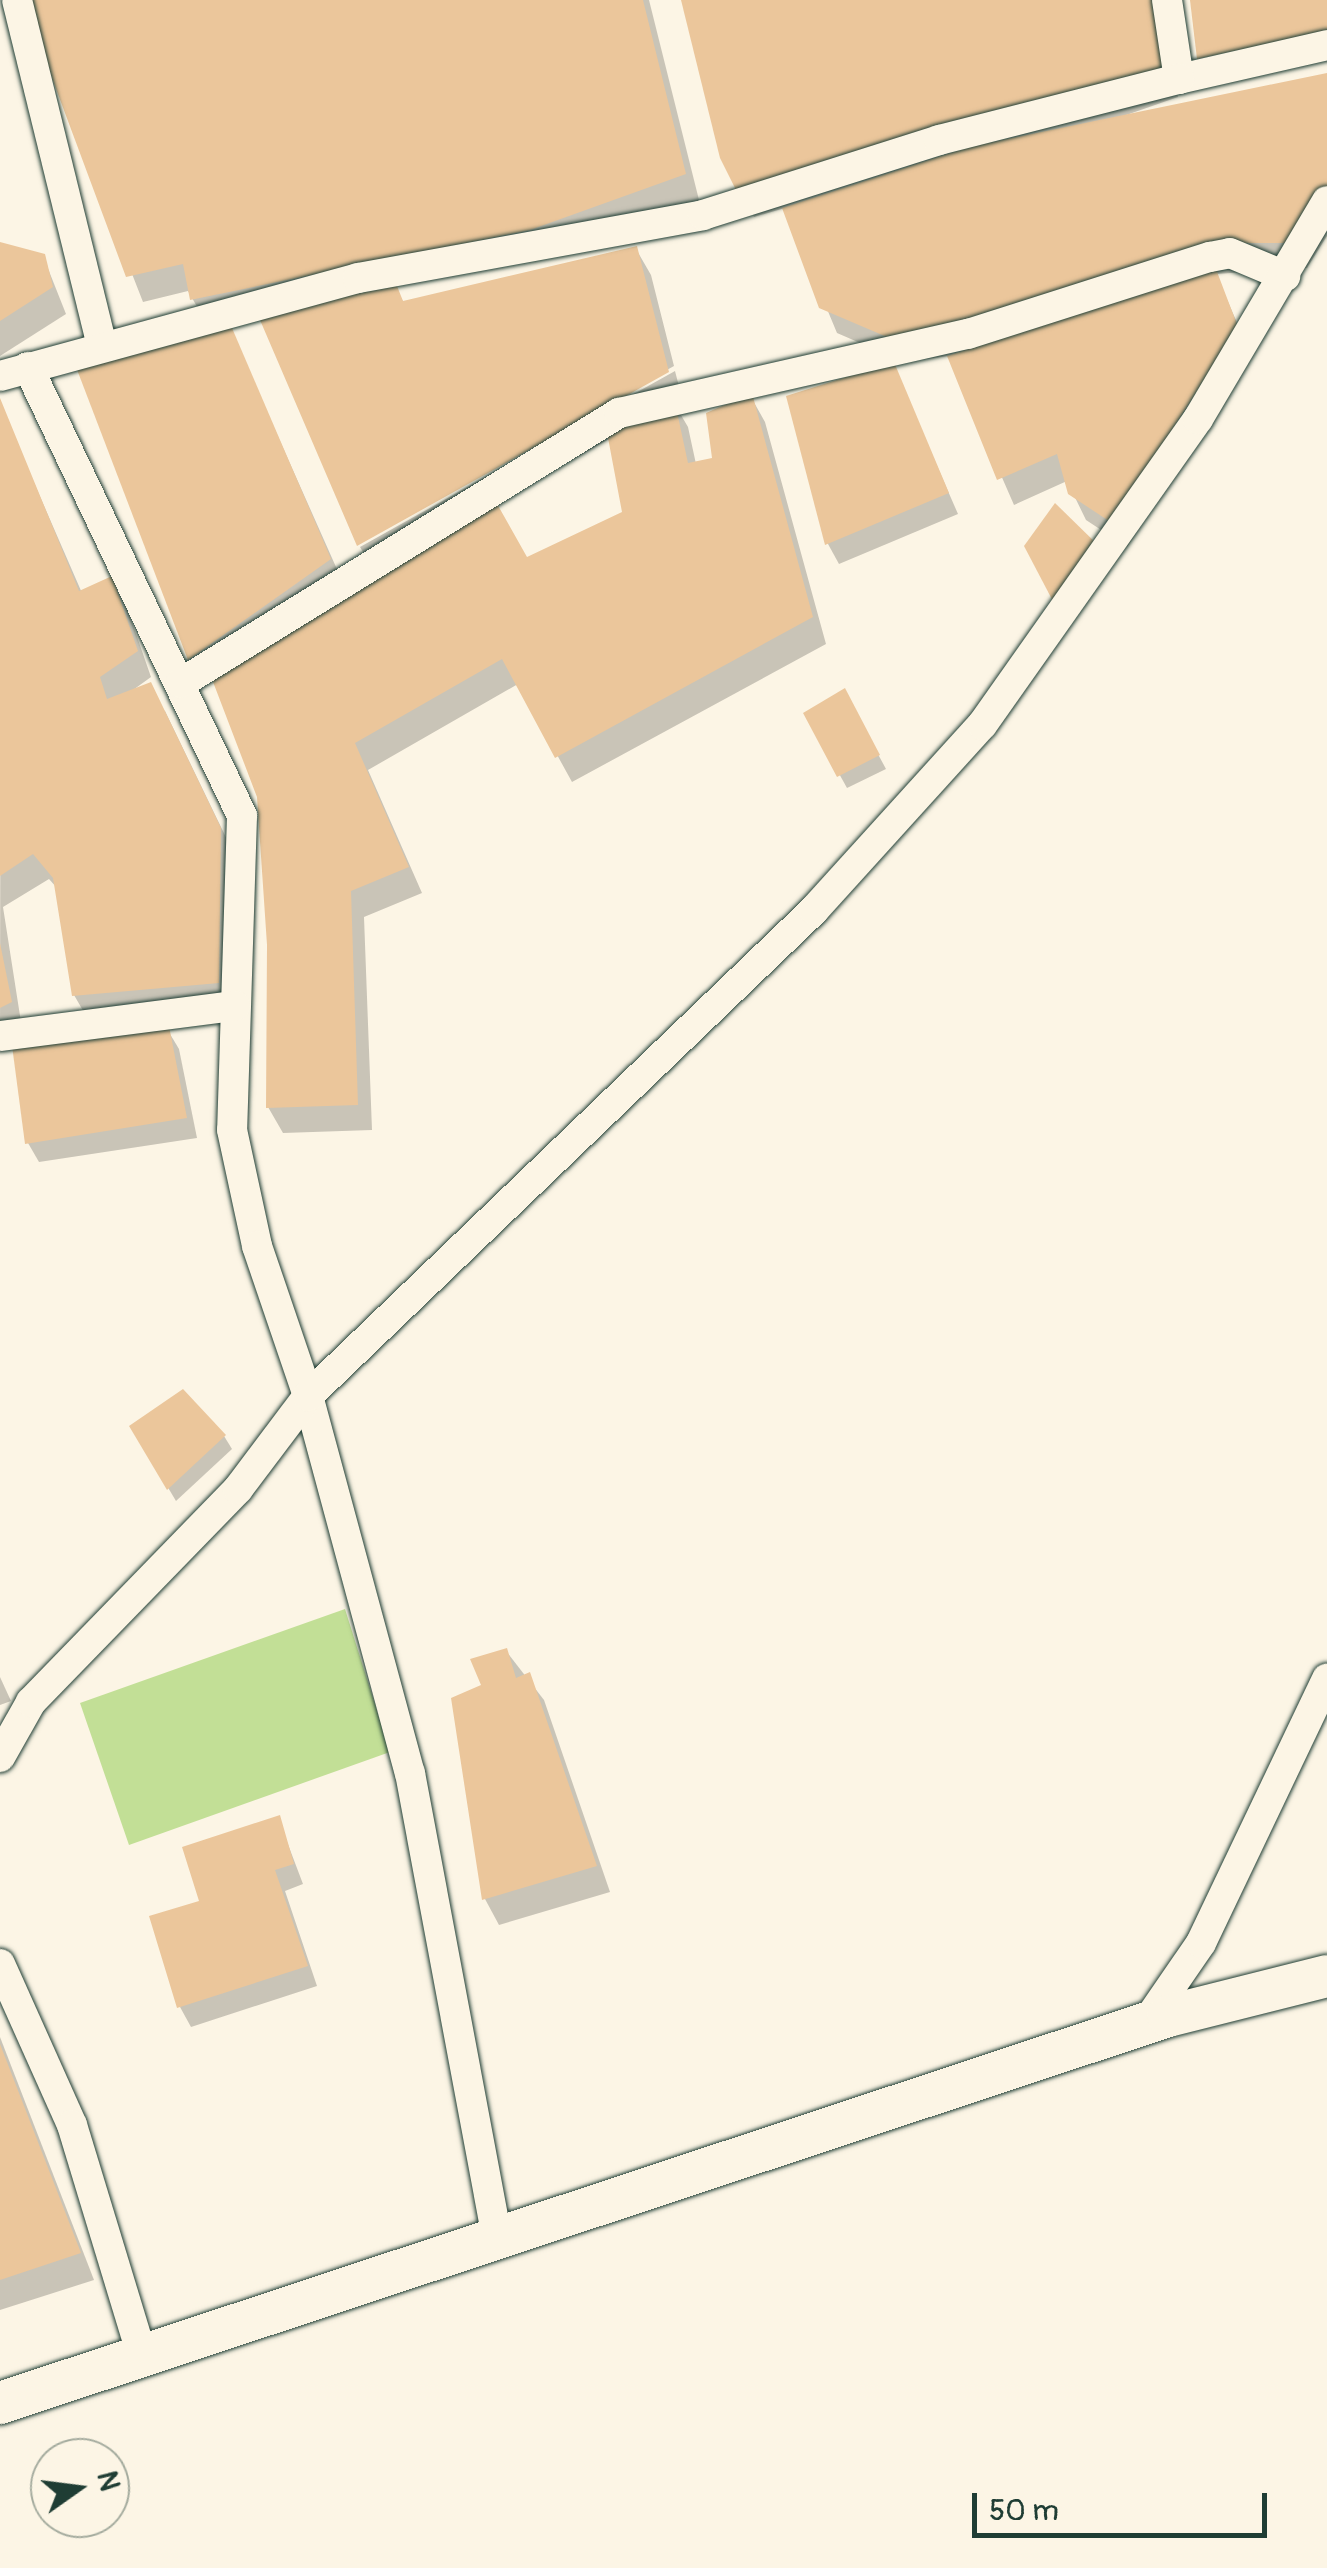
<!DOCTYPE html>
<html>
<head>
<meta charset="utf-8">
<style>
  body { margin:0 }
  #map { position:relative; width:1327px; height:2568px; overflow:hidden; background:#fcf5e5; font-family:Pangolin,sans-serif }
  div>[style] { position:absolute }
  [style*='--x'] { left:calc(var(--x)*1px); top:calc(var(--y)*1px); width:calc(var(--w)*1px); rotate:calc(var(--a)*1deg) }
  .green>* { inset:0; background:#c2df96 }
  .shadow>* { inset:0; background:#0003 }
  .building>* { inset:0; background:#ebc69b }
  .roads { filter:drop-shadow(0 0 2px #1f3d34) drop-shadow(0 0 2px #1f3d34) }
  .street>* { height:30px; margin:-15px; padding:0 15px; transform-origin:15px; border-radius:15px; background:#fcf5e5 }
  .secondary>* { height:42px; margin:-21px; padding:0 21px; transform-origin:21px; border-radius:21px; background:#fcf5e5 }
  span { translate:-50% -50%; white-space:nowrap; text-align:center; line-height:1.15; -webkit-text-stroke:8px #fcf5e5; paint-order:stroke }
  .north { position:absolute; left:30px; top:2438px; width:100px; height:100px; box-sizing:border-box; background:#fcf5e5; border:2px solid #a4ab9e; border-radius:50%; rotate:76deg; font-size:28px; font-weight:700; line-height:40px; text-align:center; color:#1f3d34 }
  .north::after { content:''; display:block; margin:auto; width:35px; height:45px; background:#1f3d34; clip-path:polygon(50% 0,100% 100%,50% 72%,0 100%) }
  .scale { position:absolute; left:972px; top:2493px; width:295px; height:45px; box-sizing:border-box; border:5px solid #1f3d34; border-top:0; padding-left:12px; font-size:30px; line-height:35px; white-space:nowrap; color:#1f3d34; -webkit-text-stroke:8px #fcf5e5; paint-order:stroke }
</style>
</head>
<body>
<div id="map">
  <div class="green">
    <div style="clip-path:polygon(345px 1609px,390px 1752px,129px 1845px,80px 1703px)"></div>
  </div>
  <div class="shadow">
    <div style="clip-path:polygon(25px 0,649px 0,699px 200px,546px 255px,394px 286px,404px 303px,636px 249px,651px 275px,674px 366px,358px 542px,259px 314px,207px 324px,188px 291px,143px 302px)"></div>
    <div style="clip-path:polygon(684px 0,1165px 0,1178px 97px,1112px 120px,1327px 76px,1327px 236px,1307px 268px,1216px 274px,1251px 355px,1127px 547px,1086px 520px,1067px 481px,1014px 505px,949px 356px,904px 362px,837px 333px,785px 208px,754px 217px,739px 191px)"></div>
    <div style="clip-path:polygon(0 245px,43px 256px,66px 314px,0 356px)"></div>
    <div style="clip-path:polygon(evenodd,228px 324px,344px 585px,374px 570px,360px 547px,675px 371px,682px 398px,674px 403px,688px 427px,696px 464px,715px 460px,751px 397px,765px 422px,826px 644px,572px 782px,518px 684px,368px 770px,422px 893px,364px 917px,372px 1130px,283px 1133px,268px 1107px,270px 945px,259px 797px,214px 678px,205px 684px,190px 659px,79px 368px,228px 324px,611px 438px,625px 513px,526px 560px,494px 503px,611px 438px)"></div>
    <div style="clip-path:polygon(893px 365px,958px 514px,839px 564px,828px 544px,789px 398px)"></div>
    <div style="clip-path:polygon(1px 407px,82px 593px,111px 580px,126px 605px,151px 677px,133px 690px,165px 711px,235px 856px,233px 1008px,89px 1021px,74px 995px,57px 888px,49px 879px,3px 907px,21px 1022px,0 1033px)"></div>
    <div style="clip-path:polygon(844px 691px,886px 769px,847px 788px,806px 714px)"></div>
    <div style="clip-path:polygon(167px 1029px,179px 1049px,197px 1138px,39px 1162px,28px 1143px)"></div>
    <div style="clip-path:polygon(132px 1427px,224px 1436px,232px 1449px,176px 1501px)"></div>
    <div style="clip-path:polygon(506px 1651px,544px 1700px,610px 1892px,499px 1925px,485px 1899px,484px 1687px)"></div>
    <div style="clip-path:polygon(0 1677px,11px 1701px,0 1705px)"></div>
    <div style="clip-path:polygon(278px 1818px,303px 1884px,285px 1891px,317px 1986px,191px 2027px,180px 2007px,202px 1903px)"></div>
    <div style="clip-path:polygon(0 2037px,94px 2280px,0 2310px)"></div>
  </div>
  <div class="building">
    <div style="clip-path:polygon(23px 0,643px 0,686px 174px,530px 230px,190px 300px,183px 264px,126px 277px)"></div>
    <div style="clip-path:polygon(681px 0,1155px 0,1164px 72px,737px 192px,720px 158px)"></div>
    <div style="clip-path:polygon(1190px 0,1327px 0,1327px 31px,1197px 59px)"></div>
    <div style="clip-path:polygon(1327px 73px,1327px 189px,1292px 243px,1217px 243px,985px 324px,887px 337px,819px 308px,782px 208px,969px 147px)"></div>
    <div style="clip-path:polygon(0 242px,45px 254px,53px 287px,0 321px)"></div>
    <div style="clip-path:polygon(637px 246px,669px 372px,357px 546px,257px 313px,397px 286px,403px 301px)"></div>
    <div style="clip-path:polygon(1216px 269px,1238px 327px,1112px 523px,1068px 494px,1057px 454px,997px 480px,947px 356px)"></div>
    <div style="clip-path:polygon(229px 321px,331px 559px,188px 660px,76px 367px)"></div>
    <div style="clip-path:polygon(894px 362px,949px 493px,825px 545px,786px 396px)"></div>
    <div style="clip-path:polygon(752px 393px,813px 617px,555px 758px,502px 659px,355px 743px,409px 867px,351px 891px,358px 1105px,266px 1108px,267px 945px,257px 797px,210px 674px,496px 502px,527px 557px,622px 512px,605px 422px,674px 398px,688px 463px,712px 458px,706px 413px)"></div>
    <div style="clip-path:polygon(0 398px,79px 591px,112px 576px,138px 651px,100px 677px,107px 699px,151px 682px,221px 828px,219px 983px,72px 996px,53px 878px,33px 854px,0 876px)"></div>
    <div style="clip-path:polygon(1055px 503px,1100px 547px,1056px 607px,1024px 546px)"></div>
    <div style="clip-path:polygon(845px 688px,880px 755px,837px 777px,803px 713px)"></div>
    <div style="clip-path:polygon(0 943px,12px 1002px,0 1008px)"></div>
    <div style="clip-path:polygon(169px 1026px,187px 1118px,25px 1144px,11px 1038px)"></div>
    <div style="clip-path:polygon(183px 1389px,226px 1435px,167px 1490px,129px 1426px)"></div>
    <div style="clip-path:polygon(507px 1648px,516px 1678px,530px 1672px,597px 1866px,482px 1900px,451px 1698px,481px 1685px,470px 1659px)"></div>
    <div style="clip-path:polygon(280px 1815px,294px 1864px,275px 1870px,308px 1966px,177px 2008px,149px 1916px,199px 1901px,182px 1847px)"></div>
    <div style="clip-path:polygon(0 2044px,81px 2253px,0 2280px)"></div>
  </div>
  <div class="roads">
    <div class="street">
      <div style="--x:17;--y:0;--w:356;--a:76.2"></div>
      <div style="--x:1167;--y:0;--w:80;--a:81.4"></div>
      <div style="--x:1179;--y:79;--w:152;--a:-12.9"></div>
      <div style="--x:28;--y:367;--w:497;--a:64.5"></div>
      <div style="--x:242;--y:816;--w:314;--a:91.8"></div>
      <div style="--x:232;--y:1130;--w:119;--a:77.8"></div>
      <div style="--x:257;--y:1246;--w:158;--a:71.2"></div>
      <div style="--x:308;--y:1396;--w:391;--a:74.9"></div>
      <div style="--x:410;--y:1773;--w:478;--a:79.4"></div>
      <div style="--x:0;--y:376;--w:371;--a:-15.3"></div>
      <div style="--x:358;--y:278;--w:351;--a:-10.3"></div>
      <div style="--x:703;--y:215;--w:248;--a:-17.6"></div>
      <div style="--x:939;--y:140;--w:248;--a:-14.3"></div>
      <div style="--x:181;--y:683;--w:515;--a:-31.65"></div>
      <div style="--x:619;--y:413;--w:358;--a:-12.8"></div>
      <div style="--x:968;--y:334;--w:254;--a:-17.7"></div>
      <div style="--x:1210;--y:257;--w:20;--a:-11"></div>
      <div style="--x:1230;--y:253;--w:60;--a:22.7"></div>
      <div style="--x:0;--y:1036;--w:237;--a:-7.3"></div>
      <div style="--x:0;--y:1757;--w:63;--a:-60.6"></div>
      <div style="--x:31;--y:1702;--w:297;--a:-45.8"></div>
      <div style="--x:238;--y:1489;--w:116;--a:-53"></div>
      <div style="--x:308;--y:1396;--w:702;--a:-43.84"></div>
      <div style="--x:814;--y:910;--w:250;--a:-47.8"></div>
      <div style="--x:982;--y:725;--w:375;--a:-54.8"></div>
      <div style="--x:1198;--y:419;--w:253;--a:-59.4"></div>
      <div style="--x:0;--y:1964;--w:176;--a:65.9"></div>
      <div style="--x:72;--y:2125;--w:244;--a:73.1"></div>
      <div style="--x:1146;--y:2023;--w:97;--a:-55.5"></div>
      <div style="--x:1201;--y:1943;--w:293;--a:-64.5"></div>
    </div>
    <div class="secondary">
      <div style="--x:0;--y:2403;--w:1230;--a:-18.33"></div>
      <div style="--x:1168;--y:2016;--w:164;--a:-14.1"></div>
    </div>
  </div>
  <div class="north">N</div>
  <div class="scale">50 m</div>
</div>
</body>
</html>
